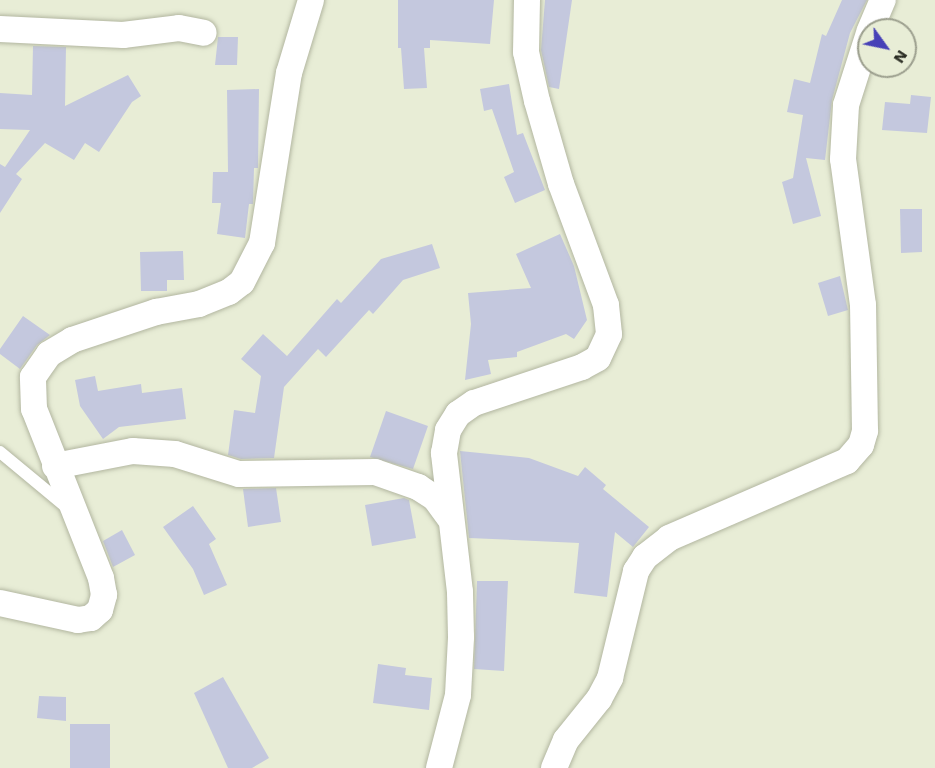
<!DOCTYPE html>
<html>
<head>
<meta charset="utf-8">
<style>
  body { margin:0 }
  #map { position:relative; width:935px; height:768px; overflow:hidden; background:#e8edd6; font-family:"Work Sans",sans-serif }
  div>[style] { position:absolute }
  [style*='--x'] { left:calc(var(--x)*1px); top:calc(var(--y)*1px); width:calc(var(--w)*1px); rotate:calc(var(--a)*1deg) }
  .building>* { inset:0; background:#c4c8de }
  .roads { filter:drop-shadow(0 0 2px #b2b6a0) drop-shadow(0 0 2px #b2b6a0) }
  .lane>* { height:12px; margin:-6px; padding:0 6px; transform-origin:6px; border-radius:6px; background:#fff }
  .street>* { height:26px; margin:-13px; padding:0 13px; transform-origin:13px; border-radius:13px; background:#fff }
  span { translate:-50% -50%; white-space:nowrap; text-align:center; line-height:1.15; -webkit-text-stroke:4.5px #e8edd6; paint-order:stroke }
  .north { position:absolute; left:857px; top:18px; width:60px; height:60px; box-sizing:border-box; background:#e8edd6; border:2px solid #9c9f8e; border-radius:50%; rotate:123deg; font-size:16px; font-weight:700; line-height:24px; text-align:center; color:#292b22 }
  .north::after { content:''; display:block; margin:auto; width:21px; height:27px; background:#4741b7; clip-path:polygon(50% 0,100% 100%,50% 72%,0 100%) }
</style>
</head>
<body>
<div id="map">
  <div class="building">
    <div style="clip-path:polygon(398px 0,494px 0,490px 44px,430px 40px,430px 48px,424px 48px,427px 88px,404px 89px,401px 48px,398px 48px)"></div>
    <div style="clip-path:polygon(545px 0,572px 0,559px 89px,549px 87px,541px 50px)"></div>
    <div style="clip-path:polygon(842px 0,867px 0,850px 33px,832px 100px,825px 160px,806px 158px,821px 216px,793px 224px,782px 182px,793px 178px,803px 115px,787px 112px,794px 79px,810px 83px,822px 34px,826px 36px)"></div>
    <div style="clip-path:polygon(218px 37px,238px 37px,237px 65px,215px 65px)"></div>
    <div style="clip-path:polygon(33px 46px,66px 47px,65px 106px,128px 75px,141px 96px,132px 102px,99px 152px,85px 143px,74px 160px,45px 143px,16px 174px,22px 179px,0 213px,0 164px,5px 167px,30px 130px,0 129px,0 93px,32px 95px)"></div>
    <div style="clip-path:polygon(509px 84px,517px 135px,523px 133px,545px 190px,515px 203px,504px 177px,514px 172px,492px 109px,484px 111px,480px 89px)"></div>
    <div style="clip-path:polygon(259px 89px,258px 168px,254px 168px,253px 204px,249px 204px,245px 238px,217px 234px,221px 203px,212px 203px,213px 172px,228px 172px,227px 90px)"></div>
    <div style="clip-path:polygon(911px 95px,931px 97px,927px 133px,882px 130px,885px 102px,910px 104px)"></div>
    <div style="clip-path:polygon(900px 209px,922px 209px,922px 252px,901px 253px)"></div>
    <div style="clip-path:polygon(560px 234px,574px 266px,587px 320px,574px 339px,566px 334px,517px 352px,517px 357px,488px 360px,491px 374px,465px 380px,471px 324px,468px 293px,531px 288px,516px 254px)"></div>
    <div style="clip-path:polygon(432px 244px,440px 268px,403px 280px,373px 314px,369px 310px,326px 357px,318px 349px,284px 387px,274px 458px,241px 459px,228px 455px,234px 410px,255px 413px,261px 376px,241px 359px,263px 334px,287px 356px,337px 299px,341px 303px,381px 259px)"></div>
    <div style="clip-path:polygon(183px 251px,184px 280px,167px 280px,167px 291px,141px 291px,140px 252px)"></div>
    <div style="clip-path:polygon(840px 276px,848px 310px,828px 316px,818px 283px)"></div>
    <div style="clip-path:polygon(23px 316px,50px 335px,37px 345px,20px 369px,0 354px,0 349px)"></div>
    <div style="clip-path:polygon(95px 376px,98px 391px,141px 384px,142px 393px,182px 388px,186px 419px,119px 427px,103px 439px,80px 406px,75px 380px)"></div>
    <div style="clip-path:polygon(386px 411px,428px 426px,413px 469px,370px 457px)"></div>
    <div style="clip-path:polygon(460px 451px,529px 458px,578px 476px,585px 467px,606px 485px,603px 489px,649px 527px,633px 547px,615px 532px,607px 597px,574px 593px,579px 543px,469px 538px)"></div>
    <div style="clip-path:polygon(276px 488px,281px 522px,248px 527px,243px 489px)"></div>
    <div style="clip-path:polygon(404px 498px,409px 500px,416px 538px,372px 546px,365px 505px)"></div>
    <div style="clip-path:polygon(193px 506px,216px 539px,209px 544px,227px 585px,204px 595px,193px 569px,163px 527px)"></div>
    <div style="clip-path:polygon(122px 530px,135px 555px,113px 567px,103px 541px)"></div>
    <div style="clip-path:polygon(477px 581px,508px 581px,504px 671px,474px 669px)"></div>
    <div style="clip-path:polygon(378px 664px,406px 668px,405px 675px,432px 678px,429px 710px,373px 703px)"></div>
    <div style="clip-path:polygon(223px 677px,269px 758px,252px 768px,228px 768px,194px 693px)"></div>
    <div style="clip-path:polygon(39px 696px,66px 697px,66px 721px,37px 718px)"></div>
    <div style="clip-path:polygon(70px 724px,110px 724px,110px 768px,70px 768px)"></div>
  </div>
  <div class="roads">
    <div class="lane">
      <div style="--x:0;--y:452;--w:91;--a:39.6"></div>
    </div>
    <div class="street">
      <div style="--x:0;--y:29;--w:123;--a:2.8"></div>
      <div style="--x:123;--y:35;--w:56;--a:-7.1"></div>
      <div style="--x:179;--y:28;--w:25;--a:11"></div>
      <div style="--x:870;--y:30;--w:33;--a:-67"></div>
      <div style="--x:55;--y:466;--w:79;--a:-10.9"></div>
      <div style="--x:133;--y:451;--w:42;--a:4.1"></div>
      <div style="--x:175;--y:454;--w:67;--a:17.4"></div>
      <div style="--x:239;--y:474;--w:136;--a:-0.8"></div>
      <div style="--x:375;--y:472;--w:46;--a:19.2"></div>
      <div style="--x:418;--y:487;--w:20;--a:33"></div>
      <div style="--x:435;--y:498;--w:24;--a:54"></div>
      <div style="--x:0;--y:603;--w:80;--a:12.3"></div>
      <div style="--x:78;--y:620;--w:13;--a:-9"></div>
      <div style="--x:91;--y:618;--w:12;--a:-42"></div>
      <div style="--x:100;--y:610;--w:16;--a:-75"></div>
      <div style="--x:104;--y:595;--w:17;--a:-100"></div>
      <div style="--x:101;--y:578;--w:182;--a:-111.6"></div>
      <div style="--x:34;--y:409;--w:32;--a:-92"></div>
      <div style="--x:33;--y:377;--w:28;--a:-55"></div>
      <div style="--x:49;--y:354;--w:27;--a:-31"></div>
      <div style="--x:72;--y:340;--w:89;--a:-18.4"></div>
      <div style="--x:156;--y:312;--w:44;--a:-10.5"></div>
      <div style="--x:199;--y:304;--w:32;--a:-22"></div>
      <div style="--x:229;--y:292;--w:16;--a:-38"></div>
      <div style="--x:242;--y:282;--w:44;--a:-62.9"></div>
      <div style="--x:262;--y:243;--w:172;--a:-81"></div>
      <div style="--x:289;--y:73;--w:76;--a:-73.2"></div>
      <div style="--x:439;--y:768;--w:75;--a:-75.4"></div>
      <div style="--x:458;--y:695;--w:58;--a:-87"></div>
      <div style="--x:461;--y:637;--w:45;--a:-91.3"></div>
      <div style="--x:460;--y:592;--w:140;--a:-96.6"></div>
      <div style="--x:444;--y:453;--w:23;--a:-80"></div>
      <div style="--x:448;--y:430;--w:19;--a:-58"></div>
      <div style="--x:458;--y:414;--w:19;--a:-35"></div>
      <div style="--x:474;--y:403;--w:114;--a:-18.4"></div>
      <div style="--x:582;--y:367;--w:18;--a:-29"></div>
      <div style="--x:598;--y:358;--w:26;--a:-65"></div>
      <div style="--x:609;--y:334;--w:29;--a:-96"></div>
      <div style="--x:606;--y:305;--w:129;--a:-110.4"></div>
      <div style="--x:561;--y:184;--w:86;--a:-106.1"></div>
      <div style="--x:537;--y:101;--w:50;--a:-102.7"></div>
      <div style="--x:526;--y:52;--w:52;--a:-88.9"></div>
      <div style="--x:554;--y:768;--w:30;--a:-67"></div>
      <div style="--x:566;--y:740;--w:53;--a:-51.2"></div>
      <div style="--x:599;--y:699;--w:24;--a:-62"></div>
      <div style="--x:610;--y:678;--w:110;--a:-76.3"></div>
      <div style="--x:636;--y:571;--w:17;--a:-57"></div>
      <div style="--x:645;--y:557;--w:31;--a:-38"></div>
      <div style="--x:669;--y:538;--w:194;--a:-23.4"></div>
      <div style="--x:847;--y:461;--w:21;--a:-49"></div>
      <div style="--x:861;--y:445;--w:15;--a:-74"></div>
      <div style="--x:865;--y:431;--w:126;--a:-90.9"></div>
      <div style="--x:863;--y:305;--w:147;--a:-97.8"></div>
      <div style="--x:843;--y:159;--w:54;--a:-86.8"></div>
      <div style="--x:846;--y:105;--w:76;--a:-72.3"></div>
    </div>
  </div>
  <div class="north">N</div>
</div>
</body>
</html>
